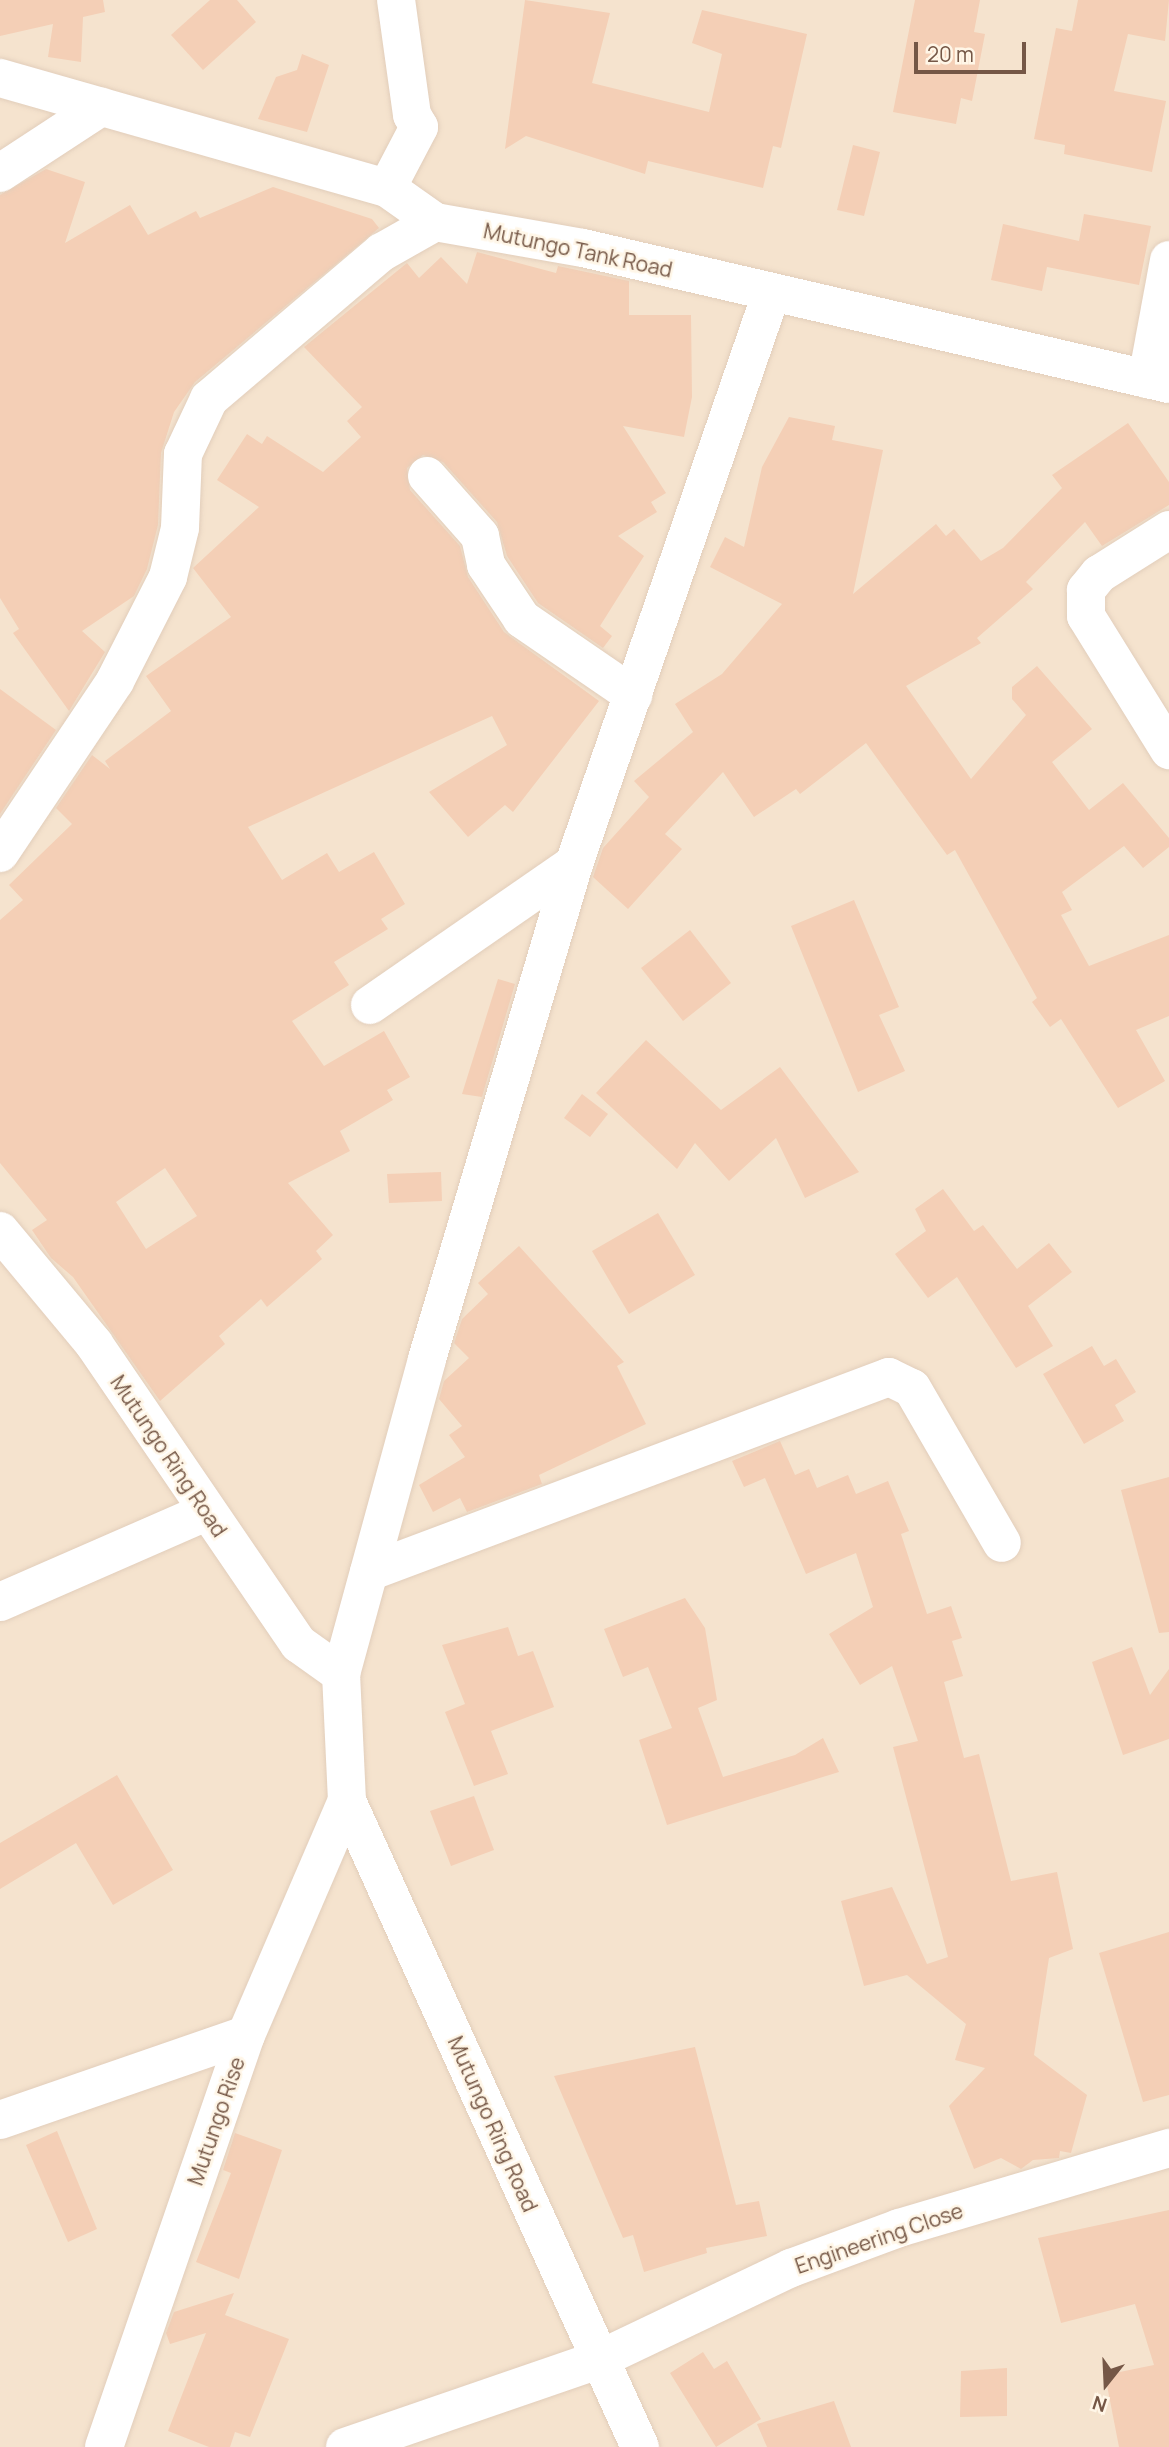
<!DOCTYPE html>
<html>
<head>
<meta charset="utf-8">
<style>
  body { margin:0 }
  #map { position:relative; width:1169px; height:2447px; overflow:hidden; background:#fdf2df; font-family:Manrope,sans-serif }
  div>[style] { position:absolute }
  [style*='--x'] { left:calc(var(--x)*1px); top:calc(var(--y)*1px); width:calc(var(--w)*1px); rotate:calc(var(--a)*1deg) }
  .residential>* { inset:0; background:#f5e3ce }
  .building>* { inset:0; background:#f4cfb6 }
  .roads { filter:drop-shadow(0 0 2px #e2cebb) drop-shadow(0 0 2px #e2cebb) }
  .street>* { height:38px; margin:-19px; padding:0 19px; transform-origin:19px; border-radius:19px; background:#fff }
  .secondary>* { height:38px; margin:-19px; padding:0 19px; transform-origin:19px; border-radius:19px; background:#fff }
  span { translate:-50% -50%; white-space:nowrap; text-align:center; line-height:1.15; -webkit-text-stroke:5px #fff6e7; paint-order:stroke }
  .street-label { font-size:21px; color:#755746 }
  .north { position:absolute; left:1071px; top:2349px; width:70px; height:70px; -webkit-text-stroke:5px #fff6e7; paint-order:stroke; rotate:198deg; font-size:19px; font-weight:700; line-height:28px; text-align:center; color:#755746 }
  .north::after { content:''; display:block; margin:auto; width:24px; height:32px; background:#755746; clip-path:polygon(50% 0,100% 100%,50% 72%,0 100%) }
  .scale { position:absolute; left:914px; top:42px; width:112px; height:32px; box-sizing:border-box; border:4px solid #755746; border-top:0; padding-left:9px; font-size:21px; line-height:24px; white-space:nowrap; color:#755746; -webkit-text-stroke:5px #fff6e7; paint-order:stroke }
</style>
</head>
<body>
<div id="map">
  <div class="residential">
    <div style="clip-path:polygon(0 0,1169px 0,1169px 2447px,0 2447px)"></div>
  </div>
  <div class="building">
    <div style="clip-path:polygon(0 0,103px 0,105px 12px,83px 17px,81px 62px,48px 57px,53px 24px,0 36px)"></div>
    <div style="clip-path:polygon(210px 0,237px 0,256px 22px,203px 70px,171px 35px)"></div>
    <div style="clip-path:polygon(525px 0,610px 13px,592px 83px,709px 112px,722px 54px,692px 43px,702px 10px,807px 34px,781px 148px,773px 146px,763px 188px,648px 161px,645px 174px,526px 136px,505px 149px)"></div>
    <div style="clip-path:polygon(915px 0,980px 0,974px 32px,985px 34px,972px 101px,961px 98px,956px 124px,893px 112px)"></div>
    <div style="clip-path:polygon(1078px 0,1169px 0,1165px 41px,1128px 34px,1114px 91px,1166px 101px,1152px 172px,1064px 154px,1065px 145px,1034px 139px,1056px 28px,1072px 31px)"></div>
    <div style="clip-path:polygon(302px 54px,329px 65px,307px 132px,258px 119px,276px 77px,297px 70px)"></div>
    <div style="clip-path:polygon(853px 145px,880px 152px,864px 216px,837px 210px)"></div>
    <div style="clip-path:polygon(46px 169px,85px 182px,65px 243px,130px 205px,148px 235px,196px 211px,200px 218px,273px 187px,372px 219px,379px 228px,195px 382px,174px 412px,161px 453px,158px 525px,147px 569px,134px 596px,82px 631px,105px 652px,69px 711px,13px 633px,19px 629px,0 598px,0 195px)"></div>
    <div style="clip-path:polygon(1084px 214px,1151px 226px,1139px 285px,1047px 267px,1042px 291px,991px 280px,1003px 224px,1079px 241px)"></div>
    <div style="clip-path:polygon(evenodd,477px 252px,556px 273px,558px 266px,629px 281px,629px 315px,691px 315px,692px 397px,684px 437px,623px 426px,666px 493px,651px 502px,657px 512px,618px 536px,644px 556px,600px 626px,612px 636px,603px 648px,538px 603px,507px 556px,497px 522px,443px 462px,423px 455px,407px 468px,410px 490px,460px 546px,468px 577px,504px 632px,599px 701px,513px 812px,505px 805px,468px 837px,429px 792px,507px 745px,492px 716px,248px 827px,282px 880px,327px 853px,339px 872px,374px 852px,405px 904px,381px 919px,388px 929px,334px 962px,349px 985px,292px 1021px,324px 1066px,384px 1031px,410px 1077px,387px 1090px,393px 1100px,340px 1131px,350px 1151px,288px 1183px,333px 1235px,316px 1251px,322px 1259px,267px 1307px,261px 1299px,219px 1336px,225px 1344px,160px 1401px,73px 1277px,51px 1258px,32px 1230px,47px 1220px,0 1163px,0 920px,23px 900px,9px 885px,72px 824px,56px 808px,92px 755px,110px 769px,105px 761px,171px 711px,146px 676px,231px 617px,193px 568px,259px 507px,217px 480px,247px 434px,262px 444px,267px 436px,323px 472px,361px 437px,347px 421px,362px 407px,304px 347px,407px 263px,419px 278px,441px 257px,467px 284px,477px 252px,165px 1168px,197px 1216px,146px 1249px,116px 1202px,165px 1168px)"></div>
    <div style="clip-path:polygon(789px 417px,835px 426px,832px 440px,883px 450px,853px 594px,936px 524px,946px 536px,954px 529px,981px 561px,1003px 548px,1062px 488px,1052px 475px,1128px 423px,1169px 482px,1169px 505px,1102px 546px,1085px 522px,1026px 582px,1033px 589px,977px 638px,981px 643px,906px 686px,971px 779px,1026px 715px,1012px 699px,1012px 687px,1037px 666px,1092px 729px,1052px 762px,1089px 810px,1123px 783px,1169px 838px,1169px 847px,1143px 868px,1124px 846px,1062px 892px,1072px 910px,1061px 915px,1089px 966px,1169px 935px,1169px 1016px,1136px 1030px,1165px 1081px,1118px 1108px,1061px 1019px,1050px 1027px,1032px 1002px,1037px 998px,955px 850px,947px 855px,866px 743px,800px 794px,796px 789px,754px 817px,723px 772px,665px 834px,682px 849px,628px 909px,593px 877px,603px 848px,649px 797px,634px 781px,693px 732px,675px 704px,722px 674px,782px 604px,710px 567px,725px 537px,744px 547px,762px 467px)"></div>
    <div style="clip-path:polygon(0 689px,56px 730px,0 814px)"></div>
    <div style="clip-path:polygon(854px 900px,899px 1007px,879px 1015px,905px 1071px,858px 1092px,791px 926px)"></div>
    <div style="clip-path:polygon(690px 930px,731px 983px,683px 1021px,641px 968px)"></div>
    <div style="clip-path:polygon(498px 979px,515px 984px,482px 1097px,462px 1094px)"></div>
    <div style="clip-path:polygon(646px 1040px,721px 1110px,780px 1067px,859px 1172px,805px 1198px,776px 1138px,729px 1181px,695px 1143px,677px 1169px,596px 1093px)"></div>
    <div style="clip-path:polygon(582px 1094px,608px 1114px,590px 1137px,564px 1118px)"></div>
    <div style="clip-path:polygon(441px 1172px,442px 1201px,389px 1203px,387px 1174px)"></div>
    <div style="clip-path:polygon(943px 1189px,974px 1231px,983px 1225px,1017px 1269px,1049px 1243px,1072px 1272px,1028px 1306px,1053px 1346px,1016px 1368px,957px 1277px,928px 1298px,895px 1254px,926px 1231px,915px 1209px)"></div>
    <div style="clip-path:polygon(658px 1213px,695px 1275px,629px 1314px,592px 1251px)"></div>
    <div style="clip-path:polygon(519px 1246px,624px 1362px,617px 1366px,646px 1424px,539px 1475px,542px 1484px,467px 1512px,460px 1498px,433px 1512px,419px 1485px,465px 1457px,449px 1435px,462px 1426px,439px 1399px,444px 1381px,469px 1358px,454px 1343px,462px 1319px,488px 1294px,478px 1283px)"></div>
    <div style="clip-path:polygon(1092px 1346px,1104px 1366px,1116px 1359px,1136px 1392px,1115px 1405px,1124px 1421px,1084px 1444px,1043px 1374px)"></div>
    <div style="clip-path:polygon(780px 1441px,795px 1475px,809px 1469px,817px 1488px,848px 1475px,856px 1494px,888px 1481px,909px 1531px,901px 1534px,927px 1614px,951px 1606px,962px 1638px,952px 1641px,963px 1676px,944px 1682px,964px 1758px,979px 1754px,1011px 1881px,1057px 1872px,1073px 1949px,1049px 1958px,1034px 2055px,1087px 2095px,1071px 2153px,1060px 2151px,1059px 2158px,1033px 2160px,1021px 2169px,1001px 2158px,974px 2169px,949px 2106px,985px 2068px,955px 2060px,966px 2024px,907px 1975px,864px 1986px,841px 1901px,892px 1887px,927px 1964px,948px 1957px,893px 1747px,918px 1741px,892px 1666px,860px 1685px,829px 1634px,873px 1607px,856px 1553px,806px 1574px,765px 1478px,744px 1487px,732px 1461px)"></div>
    <div style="clip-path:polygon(1169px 1477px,1169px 1632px,1159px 1633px,1121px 1490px)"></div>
    <div style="clip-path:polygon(685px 1598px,705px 1628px,717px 1700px,698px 1708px,723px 1777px,795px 1755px,823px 1738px,839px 1772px,667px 1825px,639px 1740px,672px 1728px,648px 1667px,623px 1677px,604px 1629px)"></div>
    <div style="clip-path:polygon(508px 1627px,518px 1656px,533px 1651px,554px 1707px,491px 1731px,508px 1774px,474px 1786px,445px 1712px,465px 1704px,442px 1645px)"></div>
    <div style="clip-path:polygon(1132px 1647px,1150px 1695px,1169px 1669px,1169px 1739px,1123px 1755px,1092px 1662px)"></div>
    <div style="clip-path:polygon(117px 1775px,173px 1870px,113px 1905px,76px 1843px,0 1889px,0 1843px)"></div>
    <div style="clip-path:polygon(474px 1796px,494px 1850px,451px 1866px,430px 1811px)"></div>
    <div style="clip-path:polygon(1169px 1932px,1169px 2095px,1143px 2102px,1099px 1953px)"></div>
    <div style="clip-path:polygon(695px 2047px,736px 2205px,759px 2201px,767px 2236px,706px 2248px,707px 2253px,644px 2272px,633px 2235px,623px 2238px,554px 2076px)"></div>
    <div style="clip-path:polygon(57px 2131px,97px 2229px,68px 2242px,26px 2145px)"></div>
    <div style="clip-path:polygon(235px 2133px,282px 2150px,239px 2279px,196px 2262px,231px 2173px,223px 2170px)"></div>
    <div style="clip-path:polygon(1169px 2210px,1169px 2447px,1119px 2447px,1105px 2375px,1154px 2365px,1135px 2304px,1061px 2323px,1038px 2238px)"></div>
    <div style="clip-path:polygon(234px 2293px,225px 2315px,289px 2339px,250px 2437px,235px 2432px,230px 2447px,209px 2447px,168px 2431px,206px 2333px,170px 2344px,166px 2333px,174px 2312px)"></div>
    <div style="clip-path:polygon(703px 2352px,714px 2369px,727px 2361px,761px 2419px,716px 2447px,670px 2373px)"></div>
    <div style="clip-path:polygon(1007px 2368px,1007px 2416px,960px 2417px,961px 2371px)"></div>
    <div style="clip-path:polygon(834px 2401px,851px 2447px,767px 2447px,757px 2424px)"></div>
  </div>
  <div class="roads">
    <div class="street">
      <div style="--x:0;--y:173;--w:121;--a:-33.2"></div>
      <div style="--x:387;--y:188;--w:69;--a:-62.3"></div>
      <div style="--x:419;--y:127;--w:14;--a:-120"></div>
      <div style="--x:412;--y:115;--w:116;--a:-97.9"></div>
      <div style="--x:1147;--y:379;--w:121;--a:-79.5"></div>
      <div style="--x:427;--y:476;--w:80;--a:48.5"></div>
      <div style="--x:480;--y:536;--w:30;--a:78"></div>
      <div style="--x:486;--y:565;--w:65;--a:56.3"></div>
      <div style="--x:522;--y:619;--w:135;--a:34.4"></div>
      <div style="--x:1169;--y:530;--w:83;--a:147.8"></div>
      <div style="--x:1099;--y:574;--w:21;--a:129"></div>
      <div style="--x:1086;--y:590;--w:26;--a:90"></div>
      <div style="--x:1086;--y:616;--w:158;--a:58.2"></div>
      <div style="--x:0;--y:853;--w:207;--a:-56.2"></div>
      <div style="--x:115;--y:681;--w:117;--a:-63"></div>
      <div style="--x:168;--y:577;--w:50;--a:-76.2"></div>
      <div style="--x:180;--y:528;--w:74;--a:-87.7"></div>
      <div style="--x:183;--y:454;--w:61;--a:-64.7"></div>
      <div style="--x:209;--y:399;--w:227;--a:-40.4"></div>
      <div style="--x:382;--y:252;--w:61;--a:-29.5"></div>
      <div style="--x:370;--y:1005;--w:248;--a:-34.7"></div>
      <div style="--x:0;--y:1231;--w:147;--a:50.2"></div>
      <div style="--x:94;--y:1344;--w:363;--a:55.7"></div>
      <div style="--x:299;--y:1644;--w:52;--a:35.5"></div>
      <div style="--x:369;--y:1572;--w:555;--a:-20.56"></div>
      <div style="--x:889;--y:1377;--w:25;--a:26"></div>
      <div style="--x:912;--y:1388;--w:179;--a:59.9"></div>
      <div style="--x:0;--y:1602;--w:225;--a:-23.6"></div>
      <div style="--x:0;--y:2120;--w:260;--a:-19.1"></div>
      <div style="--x:104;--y:2447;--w:436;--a:-71"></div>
      <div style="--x:246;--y:2035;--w:255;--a:-66.7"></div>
      <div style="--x:345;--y:2447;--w:270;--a:-19"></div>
      <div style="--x:600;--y:2359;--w:212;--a:-25.5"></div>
      <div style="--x:791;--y:2268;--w:115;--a:-20.3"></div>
      <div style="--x:899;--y:2228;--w:282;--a:-16.5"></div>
      <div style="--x:640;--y:2447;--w:709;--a:-114.4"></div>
      <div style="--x:347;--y:1801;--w:127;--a:-92.7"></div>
      <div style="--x:341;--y:1674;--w:327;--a:-74.7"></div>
      <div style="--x:427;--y:1359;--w:516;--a:-73.46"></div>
      <div style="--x:574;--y:864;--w:603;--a:-70.93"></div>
    </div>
    <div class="secondary">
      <div style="--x:0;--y:78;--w:402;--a:15.9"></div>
      <div style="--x:387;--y:188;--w:59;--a:35.3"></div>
      <div style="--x:435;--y:222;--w:150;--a:10"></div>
      <div style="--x:583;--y:248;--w:602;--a:13.07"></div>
    </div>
  </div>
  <div class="street-label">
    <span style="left:578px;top:250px;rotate:12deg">Mutungo Tank Road</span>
    <span style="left:169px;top:1456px;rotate:56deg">Mutungo Ring Road</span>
    <span style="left:216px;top:2121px;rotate:-71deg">Mutungo Rise</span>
    <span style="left:493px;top:2124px;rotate:66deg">Mutungo Ring Road</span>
    <span style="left:879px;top:2238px;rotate:-19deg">Engineering Close</span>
  </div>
  <div class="north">N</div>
  <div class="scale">20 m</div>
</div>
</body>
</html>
